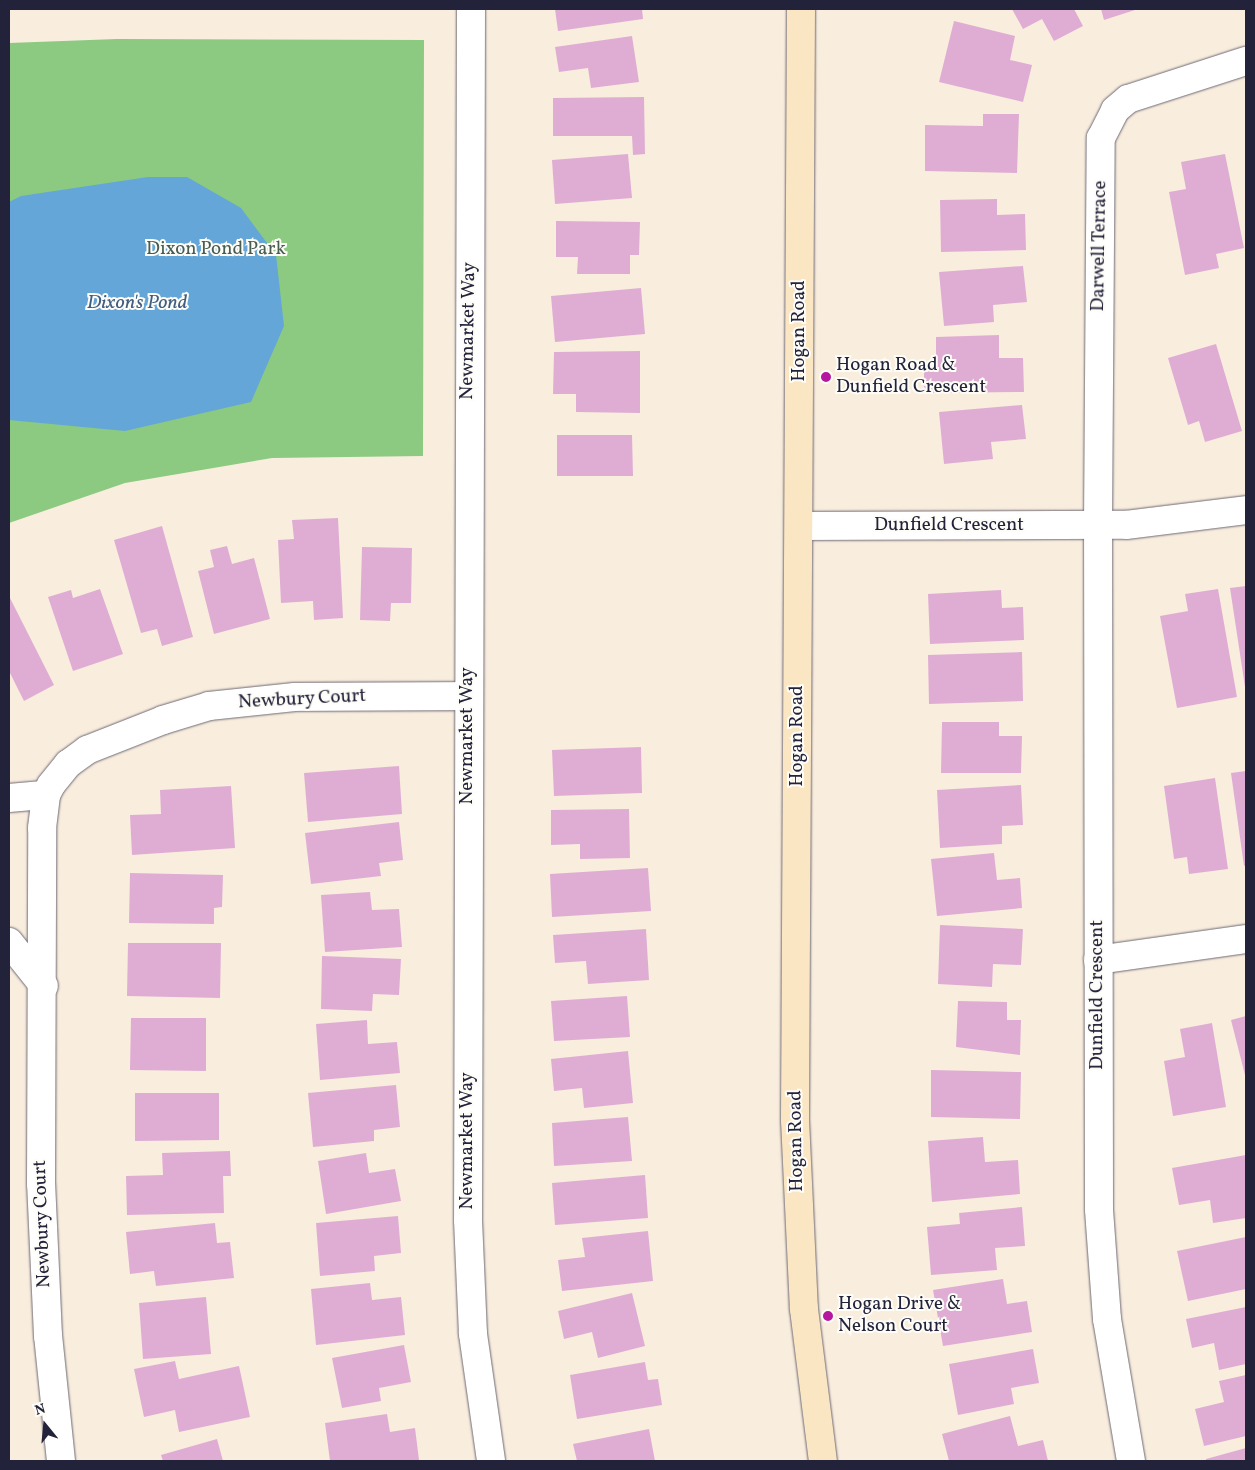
<!DOCTYPE html>
<html>
<head>
<meta charset="utf-8">
<style>
  body { margin:0 }
  #map { position:relative; width:1255px; height:1470px; overflow:hidden; background:#f9edde; font-family:Vollkorn,serif }
  div>[style] { position:absolute }
  [style*='--x'] { left:calc(var(--x)*1px); top:calc(var(--y)*1px); width:calc(var(--w)*1px); rotate:calc(var(--a)*1deg) }
  .green>* { inset:0; background:#8bca80 }
  .water>* { inset:0; background:#64a6d8 }
  .building>* { inset:0; background:#dfadd4 }
  .roads { filter:drop-shadow(0 0 1px #6d6974) drop-shadow(0 0 1px #6d6974) }
  .street>* { height:28px; margin:-14px; padding:0 14px; transform-origin:14px; border-radius:14px; background:#fff }
  .secondary>* { height:28px; margin:-14px; padding:0 14px; transform-origin:14px; border-radius:14px; background:#fbe6c4 }
  .dots>* { width:14px; height:14px; translate:-50% -50%; box-sizing:border-box; border:2px solid #fdfcf7; border-radius:50% }
  span { translate:-50% -50%; white-space:nowrap; text-align:center; line-height:1.15; -webkit-text-stroke:4px #fdfcf7; paint-order:stroke }
  .street-label { font-size:19px; color:#22223b }
  .park-label { font-size:19px; color:#475d53 }
  .poi-label { font-size:19px; color:#22223b }
  .left { translate:0 -50%; text-align:left }
  .water-label { font-size:20px; color:#405d82; font-style:italic }
  .frame { position:absolute; inset:0; border:10px solid #22223b; pointer-events:none }
  .north { position:absolute; left:20px; top:1400px; width:50px; height:50px; -webkit-text-stroke:4px #fdfcf7; paint-order:stroke; rotate:343deg; font-size:14px; font-weight:700; line-height:20px; text-align:center; color:#22223b }
  .north::after { content:''; display:block; margin:auto; width:18px; height:22px; background:#22223b; clip-path:polygon(50% 0,100% 100%,50% 72%,0 100%) }
</style>
</head>
<body>
<div id="map">
  <div class="green">
    <div style="clip-path:polygon(117px 39px,424px 40px,423px 456px,272px 458px,125px 483px,9px 523px,9px 43px)"></div>
  </div>
  <div class="water">
    <div style="clip-path:polygon(148px 177px,187px 177px,241px 208px,276px 255px,284px 326px,251px 402px,125px 431px,9px 420px,9px 202px,21px 196px)"></div>
  </div>
  <div class="building">
    <div style="clip-path:polygon(555px 9px,642px 9px,643px 19px,558px 31px)"></div>
    <div style="clip-path:polygon(1012px 9px,1074px 9px,1083px 26px,1054px 41px,1042px 19px,1023px 29px)"></div>
    <div style="clip-path:polygon(1101px 9px,1138px 9px,1104px 20px)"></div>
    <div style="clip-path:polygon(954px 21px,1015px 36px,1010px 60px,1032px 65px,1023px 102px,939px 82px)"></div>
    <div style="clip-path:polygon(632px 36px,639px 82px,591px 88px,588px 68px,559px 72px,555px 47px)"></div>
    <div style="clip-path:polygon(644px 97px,645px 154px,633px 155px,632px 136px,553px 136px,553px 98px)"></div>
    <div style="clip-path:polygon(983px 114px,1019px 114px,1017px 173px,925px 171px,925px 125px,983px 126px)"></div>
    <div style="clip-path:polygon(628px 154px,632px 198px,555px 204px,552px 160px)"></div>
    <div style="clip-path:polygon(1225px 154px,1244px 248px,1216px 254px,1219px 268px,1185px 275px,1169px 192px,1186px 189px,1181px 162px)"></div>
    <div style="clip-path:polygon(997px 199px,997px 215px,1025px 214px,1026px 250px,941px 252px,940px 200px)"></div>
    <div style="clip-path:polygon(556px 221px,640px 222px,639px 255px,630px 255px,630px 274px,577px 274px,578px 257px,556px 257px)"></div>
    <div style="clip-path:polygon(1023px 266px,1027px 302px,993px 305px,994px 322px,944px 326px,939px 272px)"></div>
    <div style="clip-path:polygon(641px 288px,645px 334px,555px 342px,551px 296px)"></div>
    <div style="clip-path:polygon(999px 335px,999px 358px,1023px 358px,1024px 392px,924px 393px,924px 370px,936px 369px,936px 337px)"></div>
    <div style="clip-path:polygon(1216px 344px,1242px 431px,1205px 442px,1199px 421px,1188px 425px,1168px 358px)"></div>
    <div style="clip-path:polygon(640px 351px,640px 413px,576px 412px,576px 394px,553px 394px,554px 352px)"></div>
    <div style="clip-path:polygon(1022px 405px,1026px 439px,991px 442px,993px 459px,944px 464px,939px 412px)"></div>
    <div style="clip-path:polygon(557px 435px,632px 435px,633px 476px,557px 476px)"></div>
    <div style="clip-path:polygon(338px 518px,343px 618px,314px 620px,313px 601px,281px 603px,278px 540px,294px 539px,292px 520px)"></div>
    <div style="clip-path:polygon(162px 526px,193px 637px,162px 646px,157px 629px,141px 633px,114px 540px)"></div>
    <div style="clip-path:polygon(227px 546px,232px 564px,254px 558px,270px 619px,214px 634px,198px 571px,214px 567px,210px 550px)"></div>
    <div style="clip-path:polygon(362px 547px,412px 548px,411px 603px,391px 603px,390px 621px,360px 620px)"></div>
    <div style="clip-path:polygon(1246px 586px,1246px 687px,1245px 687px,1230px 588px)"></div>
    <div style="clip-path:polygon(100px 589px,123px 654px,73px 671px,48px 597px,71px 590px,73px 598px)"></div>
    <div style="clip-path:polygon(1218px 589px,1237px 697px,1177px 708px,1160px 616px,1188px 611px,1185px 594px)"></div>
    <div style="clip-path:polygon(1001px 590px,1002px 608px,1023px 607px,1024px 640px,930px 644px,928px 594px)"></div>
    <div style="clip-path:polygon(9px 596px,54px 685px,24px 701px,9px 671px)"></div>
    <div style="clip-path:polygon(1022px 652px,1023px 701px,929px 704px,928px 655px)"></div>
    <div style="clip-path:polygon(942px 722px,999px 722px,999px 736px,1022px 736px,1021px 773px,941px 773px)"></div>
    <div style="clip-path:polygon(641px 747px,642px 793px,554px 796px,552px 750px)"></div>
    <div style="clip-path:polygon(399px 766px,402px 814px,308px 822px,304px 773px)"></div>
    <div style="clip-path:polygon(1246px 771px,1246px 865px,1244px 866px,1231px 773px)"></div>
    <div style="clip-path:polygon(1215px 778px,1228px 869px,1189px 874px,1187px 857px,1174px 859px,1164px 786px)"></div>
    <div style="clip-path:polygon(1021px 785px,1023px 825px,1002px 826px,1002px 844px,940px 848px,937px 790px)"></div>
    <div style="clip-path:polygon(231px 786px,235px 848px,132px 855px,130px 815px,161px 814px,160px 790px)"></div>
    <div style="clip-path:polygon(629px 809px,630px 858px,580px 859px,580px 844px,551px 845px,551px 810px)"></div>
    <div style="clip-path:polygon(399px 822px,403px 860px,379px 863px,381px 876px,311px 884px,305px 833px)"></div>
    <div style="clip-path:polygon(994px 853px,997px 880px,1020px 878px,1022px 908px,937px 916px,931px 859px)"></div>
    <div style="clip-path:polygon(648px 868px,651px 911px,552px 917px,550px 874px)"></div>
    <div style="clip-path:polygon(130px 873px,223px 875px,222px 907px,214px 908px,214px 924px,129px 923px)"></div>
    <div style="clip-path:polygon(370px 892px,372px 910px,399px 909px,402px 947px,325px 952px,321px 895px)"></div>
    <div style="clip-path:polygon(940px 925px,1023px 929px,1021px 965px,993px 964px,992px 987px,938px 984px)"></div>
    <div style="clip-path:polygon(646px 929px,649px 980px,588px 984px,586px 961px,555px 963px,553px 935px)"></div>
    <div style="clip-path:polygon(128px 943px,221px 943px,220px 998px,127px 996px)"></div>
    <div style="clip-path:polygon(322px 956px,401px 959px,399px 995px,373px 994px,372px 1011px,321px 1009px)"></div>
    <div style="clip-path:polygon(627px 996px,630px 1037px,554px 1041px,551px 1001px)"></div>
    <div style="clip-path:polygon(958px 1001px,1007px 1002px,1007px 1020px,1021px 1020px,1020px 1055px,956px 1047px)"></div>
    <div style="clip-path:polygon(1246px 1016px,1246px 1079px,1231px 1020px)"></div>
    <div style="clip-path:polygon(131px 1018px,206px 1018px,206px 1071px,130px 1070px)"></div>
    <div style="clip-path:polygon(367px 1020px,368px 1044px,397px 1042px,400px 1073px,320px 1080px,316px 1024px)"></div>
    <div style="clip-path:polygon(1212px 1023px,1226px 1107px,1173px 1116px,1164px 1061px,1185px 1057px,1180px 1029px)"></div>
    <div style="clip-path:polygon(628px 1051px,633px 1103px,584px 1108px,582px 1088px,554px 1091px,551px 1059px)"></div>
    <div style="clip-path:polygon(931px 1070px,1021px 1072px,1020px 1119px,931px 1117px)"></div>
    <div style="clip-path:polygon(396px 1085px,400px 1127px,374px 1130px,374px 1141px,313px 1147px,308px 1093px)"></div>
    <div style="clip-path:polygon(135px 1093px,219px 1093px,219px 1140px,135px 1141px)"></div>
    <div style="clip-path:polygon(628px 1117px,632px 1161px,554px 1166px,552px 1123px)"></div>
    <div style="clip-path:polygon(983px 1137px,985px 1162px,1018px 1160px,1020px 1194px,932px 1202px,928px 1141px)"></div>
    <div style="clip-path:polygon(230px 1151px,231px 1176px,223px 1176px,224px 1213px,127px 1215px,126px 1176px,163px 1175px,162px 1153px)"></div>
    <div style="clip-path:polygon(366px 1153px,369px 1173px,395px 1169px,401px 1201px,326px 1214px,318px 1161px)"></div>
    <div style="clip-path:polygon(1246px 1155px,1246px 1218px,1213px 1223px,1210px 1200px,1179px 1205px,1172px 1168px)"></div>
    <div style="clip-path:polygon(645px 1175px,648px 1218px,555px 1225px,552px 1183px)"></div>
    <div style="clip-path:polygon(1022px 1207px,1025px 1246px,995px 1248px,997px 1270px,931px 1275px,927px 1227px,960px 1224px,959px 1213px)"></div>
    <div style="clip-path:polygon(398px 1216px,401px 1253px,374px 1256px,375px 1271px,320px 1276px,316px 1223px)"></div>
    <div style="clip-path:polygon(215px 1223px,217px 1243px,230px 1242px,234px 1278px,156px 1286px,154px 1271px,130px 1274px,126px 1232px)"></div>
    <div style="clip-path:polygon(648px 1231px,653px 1281px,562px 1291px,558px 1260px,585px 1257px,582px 1238px)"></div>
    <div style="clip-path:polygon(1246px 1237px,1246px 1289px,1188px 1301px,1177px 1251px)"></div>
    <div style="clip-path:polygon(1003px 1279px,1007px 1304px,1027px 1301px,1032px 1332px,943px 1346px,933px 1290px)"></div>
    <div style="clip-path:polygon(370px 1283px,372px 1300px,401px 1297px,405px 1335px,316px 1345px,311px 1289px)"></div>
    <div style="clip-path:polygon(632px 1293px,645px 1346px,598px 1358px,592px 1332px,564px 1339px,558px 1311px)"></div>
    <div style="clip-path:polygon(206px 1297px,211px 1354px,143px 1359px,139px 1303px)"></div>
    <div style="clip-path:polygon(1246px 1307px,1246px 1364px,1219px 1370px,1214px 1343px,1192px 1348px,1186px 1319px)"></div>
    <div style="clip-path:polygon(404px 1345px,411px 1382px,379px 1388px,381px 1401px,342px 1408px,332px 1358px)"></div>
    <div style="clip-path:polygon(1033px 1349px,1039px 1383px,1011px 1388px,1014px 1404px,958px 1415px,949px 1364px)"></div>
    <div style="clip-path:polygon(175px 1361px,179px 1379px,239px 1366px,250px 1417px,179px 1432px,175px 1410px,144px 1417px,134px 1369px)"></div>
    <div style="clip-path:polygon(645px 1362px,648px 1380px,658px 1379px,662px 1405px,577px 1419px,570px 1375px)"></div>
    <div style="clip-path:polygon(1246px 1375px,1246px 1436px,1204px 1446px,1195px 1409px,1224px 1402px,1219px 1381px)"></div>
    <div style="clip-path:polygon(387px 1414px,390px 1432px,415px 1428px,419px 1460px,330px 1461px,325px 1423px)"></div>
    <div style="clip-path:polygon(1010px 1416px,1018px 1446px,1043px 1440px,1048px 1461px,949px 1461px,942px 1434px)"></div>
    <div style="clip-path:polygon(649px 1429px,655px 1461px,577px 1461px,573px 1444px)"></div>
    <div style="clip-path:polygon(217px 1439px,223px 1461px,163px 1461px,161px 1455px)"></div>
    <div style="clip-path:polygon(1246px 1448px,1246px 1461px,1206px 1461px,1206px 1459px)"></div>
  </div>
  <div class="roads">
    <div class="street">
      <div style="--x:471;--y:9;--w:1211;--a:90.14"></div>
      <div style="--x:468;--y:1220;--w:114;--a:87.5"></div>
      <div style="--x:473;--y:1334;--w:128;--a:81.9"></div>
      <div style="--x:799;--y:526;--w:327;--a:-0.2"></div>
      <div style="--x:1126;--y:525;--w:121;--a:-7.1"></div>
      <div style="--x:9;--y:798;--w:37;--a:-5"></div>
      <div style="--x:9;--y:942;--w:56;--a:51.5"></div>
      <div style="--x:1098;--y:960;--w:149;--a:-8.1"></div>
      <div style="--x:61;--y:1461;--w:126;--a:-95.9"></div>
      <div style="--x:48;--y:1336;--w:152;--a:-92.6"></div>
      <div style="--x:41;--y:1184;--w:356;--a:-89.8"></div>
      <div style="--x:42;--y:828;--w:33;--a:-83"></div>
      <div style="--x:46;--y:795;--w:11;--a:-63"></div>
      <div style="--x:51;--y:785;--w:27;--a:-51"></div>
      <div style="--x:68;--y:764;--w:24;--a:-36"></div>
      <div style="--x:87;--y:750;--w:82;--a:-21.5"></div>
      <div style="--x:163;--y:720;--w:48;--a:-16.9"></div>
      <div style="--x:209;--y:706;--w:86;--a:-6"></div>
      <div style="--x:295;--y:697;--w:173;--a:-0.3"></div>
      <div style="--x:1131;--y:1461;--w:144;--a:-99.6"></div>
      <div style="--x:1107;--y:1319;--w:110;--a:-94.2"></div>
      <div style="--x:1099;--y:1209;--w:683;--a:-90.08"></div>
      <div style="--x:1098;--y:526;--w:388;--a:-89.6"></div>
      <div style="--x:1101;--y:138;--w:31;--a:-63"></div>
      <div style="--x:1115;--y:110;--w:17;--a:-40"></div>
      <div style="--x:1128;--y:99;--w:124;--a:-17.9"></div>
    </div>
    <div class="secondary">
      <div style="--x:801;--y:9;--w:1111;--a:90.31"></div>
      <div style="--x:795;--y:1120;--w:189;--a:87.3"></div>
      <div style="--x:804;--y:1309;--w:153;--a:82.9"></div>
    </div>
  </div>
  <div class="dots">
    <div style="left:826px;top:377px;background:#b5179e"></div>
    <div style="left:828px;top:1316px;background:#b5179e"></div>
  </div>
  <div class="street-label">
    <span style="left:1100px;top:246px;rotate:-89deg">Darwell Terrace</span>
    <span style="left:469px;top:331px;rotate:-89deg">Newmarket Way</span>
    <span style="left:800px;top:331px;rotate:-90deg">Hogan Road</span>
    <span style="left:949px;top:526px">Dunfield Crescent</span>
    <span style="left:302px;top:700px;rotate:-3deg">Newbury Court</span>
    <span style="left:468px;top:736px;rotate:-90deg">Newmarket Way</span>
    <span style="left:798px;top:736px;rotate:-90deg">Hogan Road</span>
    <span style="left:1098px;top:995px;rotate:-90deg">Dunfield Crescent</span>
    <span style="left:468px;top:1141px;rotate:-90deg">Newmarket Way</span>
    <span style="left:797px;top:1141px;rotate:-91deg">Hogan Road</span>
    <span style="left:43px;top:1224px;rotate:-92deg">Newbury Court</span>
  </div>
  <div class="park-label">
    <span style="left:216px;top:250px">Dixon Pond Park</span>
  </div>
  <div class="poi-label">
    <span class="left" style="left:836px;top:377px">Hogan Road &amp;<br>Dunfield Crescent</span>
    <span class="left" style="left:838px;top:1316px">Hogan Drive &amp;<br>Nelson Court</span>
  </div>
  <div class="water-label">
    <span style="left:137px;top:303px">Dixon's Pond</span>
  </div>
  <div class="frame"></div>
  <div class="north">N</div>
</div>
</body>
</html>
